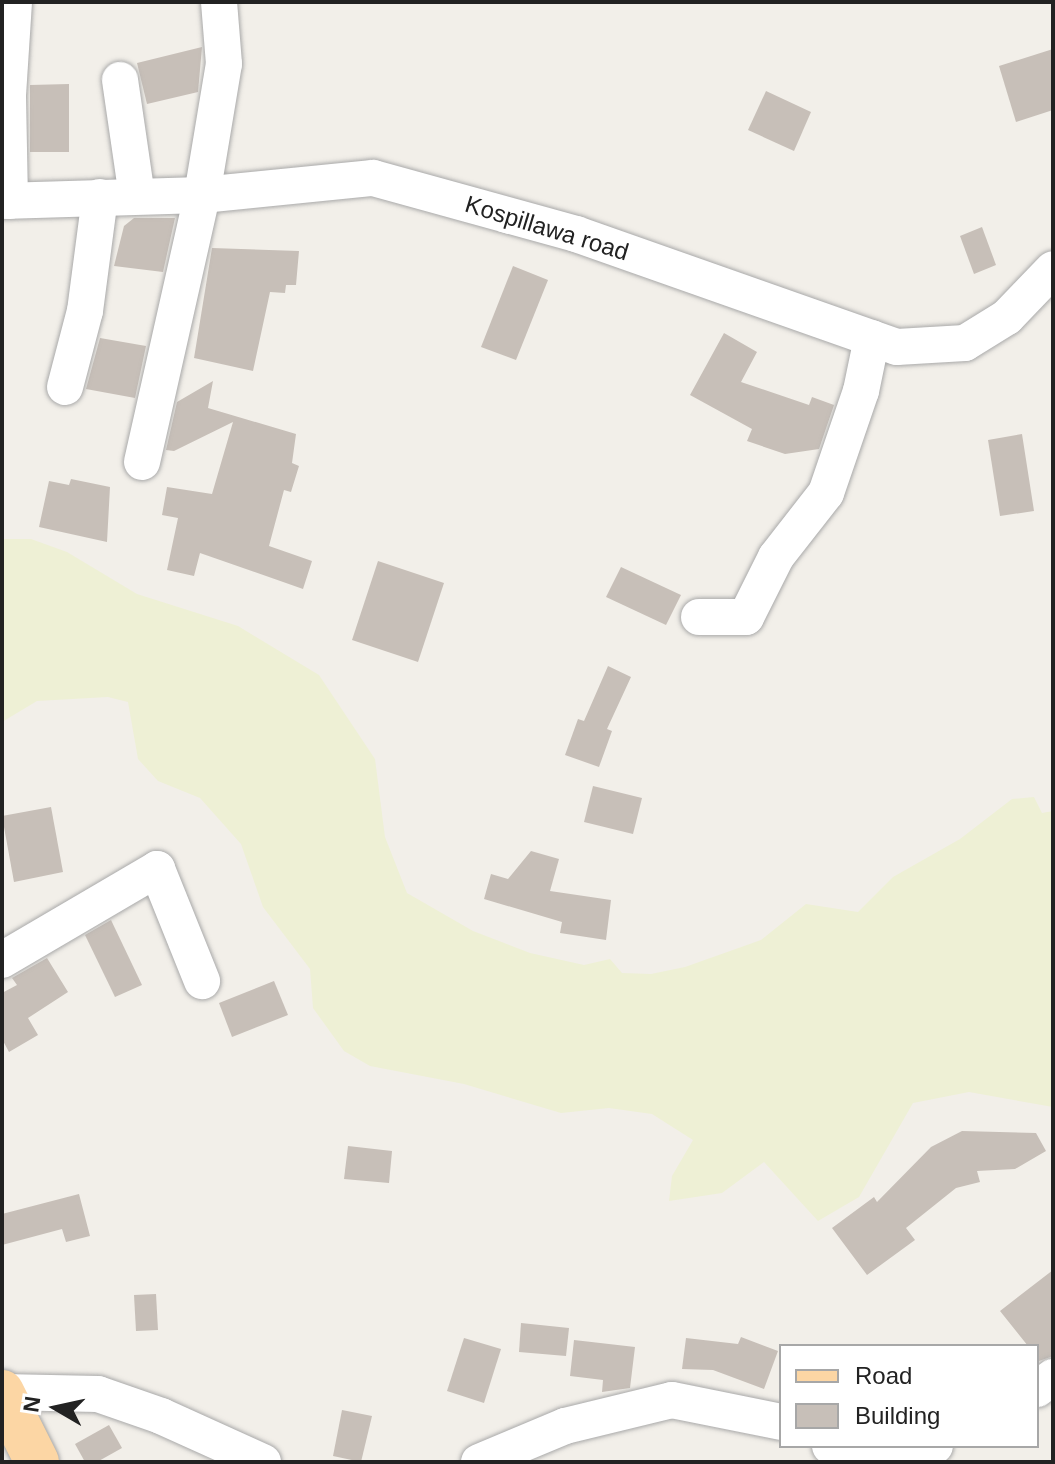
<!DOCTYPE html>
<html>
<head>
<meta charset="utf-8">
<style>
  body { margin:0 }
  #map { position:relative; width:1055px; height:1464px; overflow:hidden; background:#f2efe9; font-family:Helvetica,sans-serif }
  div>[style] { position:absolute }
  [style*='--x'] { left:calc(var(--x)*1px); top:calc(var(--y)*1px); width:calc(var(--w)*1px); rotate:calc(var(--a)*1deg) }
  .farmland>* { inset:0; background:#eef0d5 }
  .building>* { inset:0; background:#c7bfb8 }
  .roads { filter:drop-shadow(0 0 2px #a9a9a9) drop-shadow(0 0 2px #a9a9a9) }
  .minor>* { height:36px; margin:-18px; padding:0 18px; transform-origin:18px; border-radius:18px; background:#fff }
  .major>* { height:44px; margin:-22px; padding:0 22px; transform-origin:22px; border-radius:22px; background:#fcd6a4 }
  span { translate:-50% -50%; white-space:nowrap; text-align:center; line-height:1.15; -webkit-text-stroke:8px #fff; paint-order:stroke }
  .street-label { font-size:24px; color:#222 }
  .frame { position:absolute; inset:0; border:4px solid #222; pointer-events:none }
  .legend { position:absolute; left:779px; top:1344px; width:260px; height:104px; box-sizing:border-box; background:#fff; border:2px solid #a7a7a7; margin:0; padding:10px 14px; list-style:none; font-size:24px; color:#222 }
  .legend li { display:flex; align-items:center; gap:16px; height:40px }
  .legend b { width:40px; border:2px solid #a7a7a7 }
  .north { position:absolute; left:16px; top:1368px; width:80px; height:80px; -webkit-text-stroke:6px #fff; paint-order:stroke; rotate:279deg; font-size:22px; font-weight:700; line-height:32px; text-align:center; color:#222 }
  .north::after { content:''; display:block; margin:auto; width:28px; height:36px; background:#222; clip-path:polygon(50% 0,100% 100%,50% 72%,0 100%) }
</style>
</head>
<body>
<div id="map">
  <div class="farmland">
    <div style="clip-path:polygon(2px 539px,31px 539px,67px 552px,137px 594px,238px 626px,319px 675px,375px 759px,385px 837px,407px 893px,473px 931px,530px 953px,584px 965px,610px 959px,622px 973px,651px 974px,685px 967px,761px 940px,806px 904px,858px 912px,893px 877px,960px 839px,1012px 799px,1034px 797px,1042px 813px,1053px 811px,1053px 1107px,969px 1092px,913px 1103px,859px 1197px,818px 1221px,764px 1162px,722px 1193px,669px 1201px,672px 1176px,693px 1140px,652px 1114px,609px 1108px,561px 1113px,464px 1084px,370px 1066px,344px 1051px,313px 1008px,310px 969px,263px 907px,241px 844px,200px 798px,158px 781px,138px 759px,128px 702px,108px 697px,37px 701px,2px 722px)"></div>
  </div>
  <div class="building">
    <div style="clip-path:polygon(202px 47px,198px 92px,147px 104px,137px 63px)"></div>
    <div style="clip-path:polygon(1053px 49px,1053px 110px,1016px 122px,999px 66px)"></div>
    <div style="clip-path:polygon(69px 84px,69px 152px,30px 152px,30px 85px)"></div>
    <div style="clip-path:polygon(766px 91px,811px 112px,794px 151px,748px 130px)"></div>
    <div style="clip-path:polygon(134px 218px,175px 218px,163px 272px,114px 266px,124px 226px)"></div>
    <div style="clip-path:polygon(982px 227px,996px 265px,974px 274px,960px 236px)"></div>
    <div style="clip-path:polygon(212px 248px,299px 251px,296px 285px,286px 285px,285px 293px,270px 292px,253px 371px,194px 358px)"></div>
    <div style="clip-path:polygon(513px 266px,548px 280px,516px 360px,481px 347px)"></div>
    <div style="clip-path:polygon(724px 333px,757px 352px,741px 382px,809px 405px,812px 397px,834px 405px,819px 449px,785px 454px,747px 441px,752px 429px,690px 395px)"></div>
    <div style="clip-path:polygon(100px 338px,146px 346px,135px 398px,86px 389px)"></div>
    <div style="clip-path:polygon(213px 381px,208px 408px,296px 434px,292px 463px,299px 466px,291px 492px,284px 490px,269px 546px,312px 561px,303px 589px,200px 553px,194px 576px,167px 570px,178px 518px,162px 515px,167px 487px,212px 494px,233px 422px,174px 451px,166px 450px,177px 402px)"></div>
    <div style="clip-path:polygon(1022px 434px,1034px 511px,1000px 516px,988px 440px)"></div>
    <div style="clip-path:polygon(71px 479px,110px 487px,107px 542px,39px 527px,49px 481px,69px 485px)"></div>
    <div style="clip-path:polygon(378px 561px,444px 583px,418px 662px,352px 640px)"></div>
    <div style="clip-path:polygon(621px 567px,681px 595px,666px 625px,606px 597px)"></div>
    <div style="clip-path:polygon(608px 666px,631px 677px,607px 729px,612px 731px,599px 767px,565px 755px,578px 719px,584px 721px)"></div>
    <div style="clip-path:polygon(593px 786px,642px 798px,633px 834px,584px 822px)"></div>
    <div style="clip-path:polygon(51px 807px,63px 872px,14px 882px,2px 816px)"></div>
    <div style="clip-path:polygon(531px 851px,559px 859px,550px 891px,611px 900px,606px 940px,560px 933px,562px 922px,484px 899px,491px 874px,508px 879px)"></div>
    <div style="clip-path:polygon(111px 920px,142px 985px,115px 997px,85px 935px)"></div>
    <div style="clip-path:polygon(47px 958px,68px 992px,28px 1018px,38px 1035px,9px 1052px,2px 1039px,2px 993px,17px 985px,12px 978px)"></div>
    <div style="clip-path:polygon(274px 981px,288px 1015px,232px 1037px,219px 1003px)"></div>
    <div style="clip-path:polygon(962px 1131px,1036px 1133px,1046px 1151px,1015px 1169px,977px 1171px,980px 1182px,956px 1188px,906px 1228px,915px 1240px,867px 1275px,832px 1228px,874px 1197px,877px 1202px,931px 1147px)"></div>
    <div style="clip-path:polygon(348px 1146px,392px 1151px,389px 1183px,344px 1179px)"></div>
    <div style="clip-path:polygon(79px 1194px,90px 1236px,66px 1242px,62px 1229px,2px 1245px,2px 1214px)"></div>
    <div style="clip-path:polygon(1053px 1270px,1053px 1356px,1039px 1361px,1037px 1346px,1028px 1346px,1000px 1311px)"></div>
    <div style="clip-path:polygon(156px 1294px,158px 1330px,136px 1331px,134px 1295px)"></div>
    <div style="clip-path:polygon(521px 1323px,569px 1328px,566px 1356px,519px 1352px)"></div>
    <div style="clip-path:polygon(741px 1337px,778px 1351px,764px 1389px,713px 1370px,682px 1369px,686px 1338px,738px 1344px)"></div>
    <div style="clip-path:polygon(464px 1338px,501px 1349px,484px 1403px,447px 1391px)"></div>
    <div style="clip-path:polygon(574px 1340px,635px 1347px,630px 1388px,602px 1392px,603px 1380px,570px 1376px)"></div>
    <div style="clip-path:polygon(342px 1410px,372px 1416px,361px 1462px,333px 1456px)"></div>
    <div style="clip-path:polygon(109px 1425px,122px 1448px,97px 1462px,85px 1462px,75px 1444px)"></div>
  </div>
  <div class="roads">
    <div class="minor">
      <div style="--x:120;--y:80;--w:117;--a:81.7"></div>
      <div style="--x:2;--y:201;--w:200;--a:-1.7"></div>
      <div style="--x:202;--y:195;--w:172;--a:-5.7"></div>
      <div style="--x:373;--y:178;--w:211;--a:15.4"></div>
      <div style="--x:576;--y:234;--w:340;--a:19.4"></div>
      <div style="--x:897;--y:347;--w:68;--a:-3.4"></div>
      <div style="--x:965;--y:343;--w:49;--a:-31.8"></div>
      <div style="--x:1007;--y:317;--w:66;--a:-46.2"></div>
      <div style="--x:10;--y:201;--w:106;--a:-91.1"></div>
      <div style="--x:8;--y:95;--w:93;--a:-86.3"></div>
      <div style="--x:65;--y:387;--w:79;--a:-75.3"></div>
      <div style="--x:85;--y:311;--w:115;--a:-82.5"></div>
      <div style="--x:142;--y:462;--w:274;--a:-77.3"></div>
      <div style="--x:202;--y:195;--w:133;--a:-80.5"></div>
      <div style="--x:224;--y:64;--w:62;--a:-94.6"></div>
      <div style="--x:699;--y:617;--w:47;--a:0"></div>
      <div style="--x:746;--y:617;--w:67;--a:-63.4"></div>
      <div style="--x:776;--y:557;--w:81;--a:-52"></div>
      <div style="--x:826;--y:493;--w:108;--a:-71.1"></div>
      <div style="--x:861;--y:391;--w:54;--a:-78.3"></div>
      <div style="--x:2;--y:960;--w:180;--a:-30.4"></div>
      <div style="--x:157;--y:869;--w:121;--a:68.1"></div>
      <div style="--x:1037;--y:1389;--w:20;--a:-37"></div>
      <div style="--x:2;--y:1392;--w:96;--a:1.2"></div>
      <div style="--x:98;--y:1394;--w:67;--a:19.2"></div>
      <div style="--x:161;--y:1416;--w:112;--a:24.3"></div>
      <div style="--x:830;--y:1446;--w:36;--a:27"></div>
      <div style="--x:479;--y:1462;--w:93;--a:-22.7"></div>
      <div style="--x:565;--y:1426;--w:110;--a:-13.7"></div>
      <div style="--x:672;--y:1400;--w:111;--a:11.4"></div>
      <div style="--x:880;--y:1462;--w:28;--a:-6"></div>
      <div style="--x:908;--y:1459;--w:30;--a:-26"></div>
    </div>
    <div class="major">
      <div style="--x:2;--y:1392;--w:78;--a:63.4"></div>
    </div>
  </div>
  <div class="street-label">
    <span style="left:547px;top:228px;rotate:17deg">Kospillawa road</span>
  </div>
  <div class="frame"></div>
  <ul class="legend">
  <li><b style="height:10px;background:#fcd6a4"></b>Road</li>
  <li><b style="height:22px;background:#c7bfb8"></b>Building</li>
  </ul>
  <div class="north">N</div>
</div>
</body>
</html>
